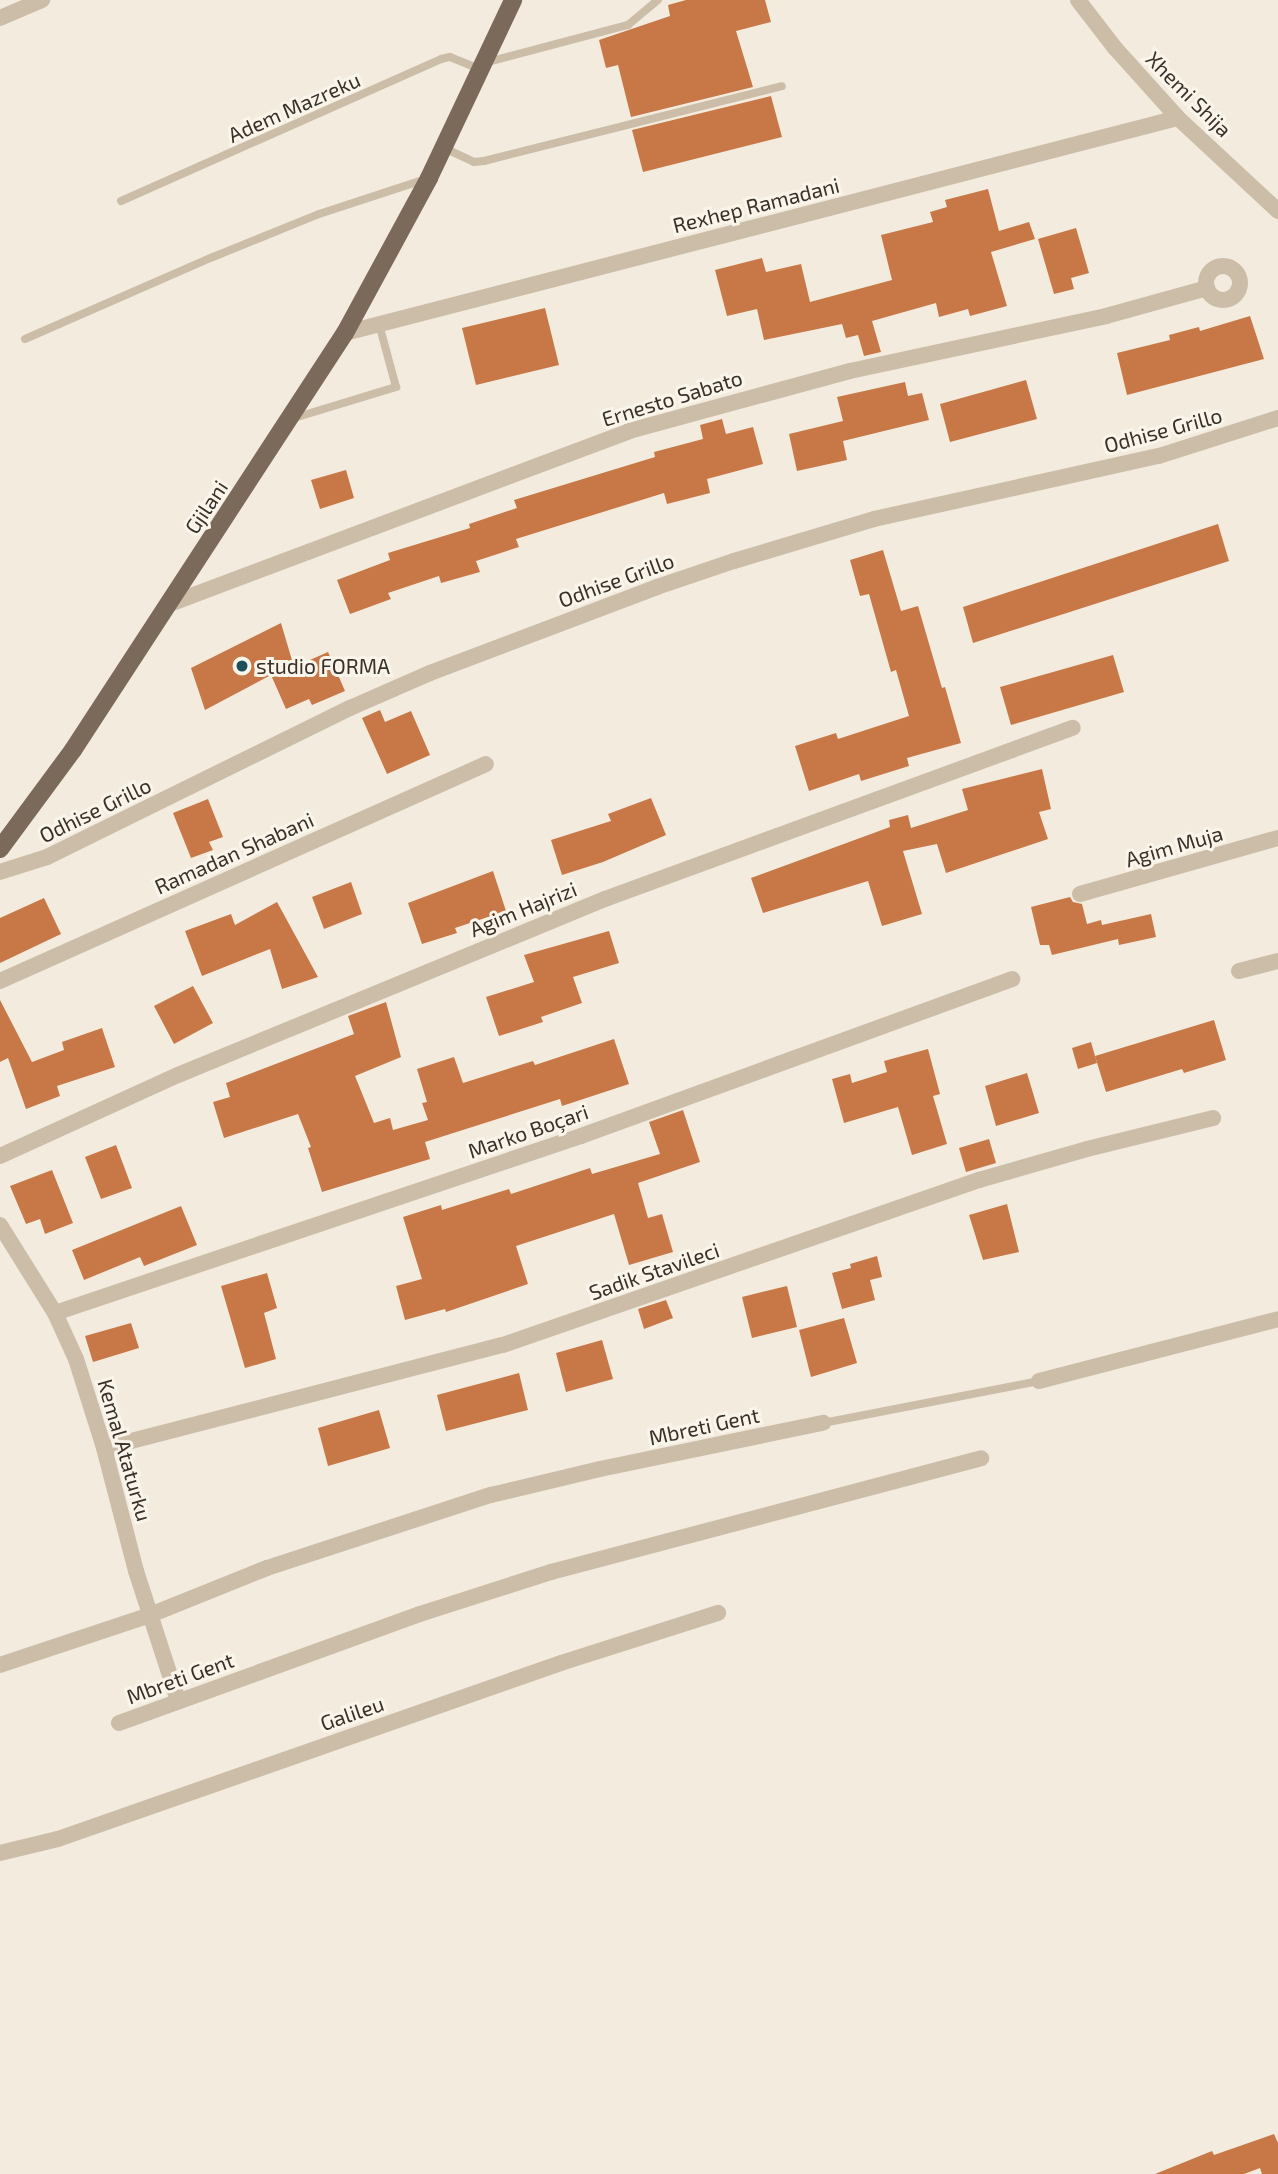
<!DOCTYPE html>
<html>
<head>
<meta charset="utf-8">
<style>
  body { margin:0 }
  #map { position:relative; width:1278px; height:2174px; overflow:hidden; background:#f3ecde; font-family:"Exo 2",sans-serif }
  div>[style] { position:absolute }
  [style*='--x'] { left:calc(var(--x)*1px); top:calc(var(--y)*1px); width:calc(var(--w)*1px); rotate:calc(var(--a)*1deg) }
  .building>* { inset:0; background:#c87747 }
  .lane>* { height:8px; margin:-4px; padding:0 4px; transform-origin:4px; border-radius:4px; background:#ccbda9 }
  .street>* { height:16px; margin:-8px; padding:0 8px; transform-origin:8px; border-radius:8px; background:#ccbda9 }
  .street>.ring { margin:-8px; padding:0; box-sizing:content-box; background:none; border:16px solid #ccbda9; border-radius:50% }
  .primary>* { height:18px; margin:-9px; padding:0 9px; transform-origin:9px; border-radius:9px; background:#7b695a }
  .dots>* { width:19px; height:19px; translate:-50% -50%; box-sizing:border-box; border:4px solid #faf5ea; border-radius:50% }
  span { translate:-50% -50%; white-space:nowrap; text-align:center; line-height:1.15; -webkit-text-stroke:6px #faf5ea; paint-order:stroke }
  .street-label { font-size:21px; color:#393029 }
  .poi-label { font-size:21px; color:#393029 }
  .left { translate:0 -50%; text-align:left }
</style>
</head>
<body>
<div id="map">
  <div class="building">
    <div style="clip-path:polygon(686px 0,765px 0,771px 22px,736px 31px,753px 87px,631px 117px,618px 65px,606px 68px,599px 40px,670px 16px,668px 5px)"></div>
    <div style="clip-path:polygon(771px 96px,782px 137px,643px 172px,632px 130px)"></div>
    <div style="clip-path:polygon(988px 189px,999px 231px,1029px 222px,1035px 239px,991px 252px,1007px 306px,970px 316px,968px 309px,939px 317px,936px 303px,872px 321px,881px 352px,864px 356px,858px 335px,846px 338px,842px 324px,764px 340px,757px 309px,727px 316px,715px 270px,762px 258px,766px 272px,801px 264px,810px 302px,892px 280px,881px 235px,933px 222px,930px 212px,947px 207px,945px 200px)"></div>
    <div style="clip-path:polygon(1076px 228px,1089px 273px,1071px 278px,1074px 289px,1054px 294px,1038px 239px)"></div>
    <div style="clip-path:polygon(545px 308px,559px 365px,476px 385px,462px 328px)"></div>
    <div style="clip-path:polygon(1250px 316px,1264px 359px,1127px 395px,1117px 353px,1170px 340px,1169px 335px,1199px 327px,1200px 331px)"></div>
    <div style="clip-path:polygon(1026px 380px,1037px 419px,950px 442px,940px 404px)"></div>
    <div style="clip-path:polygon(905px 382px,908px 396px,922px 393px,929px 420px,843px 441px,847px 460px,797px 471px,789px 434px,843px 421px,837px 397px)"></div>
    <div style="clip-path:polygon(722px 419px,726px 434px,753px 427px,763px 464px,707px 479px,710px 493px,667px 504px,664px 493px,516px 539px,519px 547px,476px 561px,480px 572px,441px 583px,439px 576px,388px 593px,391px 599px,350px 614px,337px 580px,390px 560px,388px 553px,470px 528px,469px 524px,517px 508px,514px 500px,655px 457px,654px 452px,703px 439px,700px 425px)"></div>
    <div style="clip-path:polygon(346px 470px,354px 498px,320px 509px,311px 480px)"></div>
    <div style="clip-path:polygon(1218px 524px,1229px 561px,973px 643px,963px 607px)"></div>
    <div style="clip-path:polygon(883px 550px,901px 611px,918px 606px,942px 688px,945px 687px,961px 743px,907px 758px,909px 766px,861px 781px,859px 774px,809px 791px,795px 746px,836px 733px,838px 739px,909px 716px,896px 670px,891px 672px,869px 594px,860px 596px,850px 560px)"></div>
    <div style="clip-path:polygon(281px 623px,294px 667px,328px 652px,345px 691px,312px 705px,309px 699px,286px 709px,271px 675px,205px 710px,191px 668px)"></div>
    <div style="clip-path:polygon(1113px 655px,1124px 692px,1011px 725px,1000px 687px)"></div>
    <div style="clip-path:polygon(380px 710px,385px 722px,411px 711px,430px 755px,387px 774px,362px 718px)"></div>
    <div style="clip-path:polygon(1042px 769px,1051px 809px,1039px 812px,1048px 839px,946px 873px,937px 844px,903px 851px,922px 914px,882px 926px,868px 881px,763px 913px,751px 878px,890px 827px,889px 820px,908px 815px,911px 828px,968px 810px,962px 789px)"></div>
    <div style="clip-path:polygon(651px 798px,666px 835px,603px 862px,562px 875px,551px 840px,611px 821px,608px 814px)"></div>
    <div style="clip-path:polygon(208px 799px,223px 837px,209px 842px,213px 850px,191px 858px,173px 813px)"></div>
    <div style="clip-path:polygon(493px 871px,506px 911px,455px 928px,457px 933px,422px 944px,408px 903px)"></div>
    <div style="clip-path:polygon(351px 882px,362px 914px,324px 929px,312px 897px)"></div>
    <div style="clip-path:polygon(1070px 897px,1073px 902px,1082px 904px,1087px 924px,1101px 920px,1102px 925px,1151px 914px,1156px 937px,1119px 945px,1118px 939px,1052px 955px,1049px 945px,1040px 945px,1031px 907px)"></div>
    <div style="clip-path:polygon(44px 898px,61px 934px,0 963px,0 918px)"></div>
    <div style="clip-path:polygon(277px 902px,318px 977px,282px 989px,270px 949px,202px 976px,185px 931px,231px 914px,235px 925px)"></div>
    <div style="clip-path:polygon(609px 931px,619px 963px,573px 977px,582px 1003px,541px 1017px,543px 1022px,499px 1036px,486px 997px,534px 982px,524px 955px)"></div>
    <div style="clip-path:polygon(193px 986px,213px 1023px,174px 1044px,154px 1006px)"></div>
    <div style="clip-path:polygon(0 1000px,32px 1062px,64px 1050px,62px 1042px,102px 1028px,115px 1067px,57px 1086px,60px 1096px,26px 1109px,8px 1058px,0 1062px)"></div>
    <div style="clip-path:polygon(386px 1002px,401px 1057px,355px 1076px,374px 1123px,390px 1118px,393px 1130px,428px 1120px,422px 1103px,427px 1102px,417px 1069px,454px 1057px,463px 1083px,533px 1061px,535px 1065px,614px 1039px,629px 1084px,562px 1106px,560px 1099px,425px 1142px,430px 1159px,322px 1192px,308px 1148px,311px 1147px,298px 1114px,224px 1138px,213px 1102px,230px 1097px,226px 1083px,354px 1034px,348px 1016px)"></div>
    <div style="clip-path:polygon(1214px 1020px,1226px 1060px,1184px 1073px,1182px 1069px,1106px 1092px,1095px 1056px)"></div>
    <div style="clip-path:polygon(1091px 1042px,1097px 1063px,1078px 1069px,1072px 1048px)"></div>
    <div style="clip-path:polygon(928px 1049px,940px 1094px,933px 1096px,947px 1144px,912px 1155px,898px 1107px,844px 1123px,832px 1079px,850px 1074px,852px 1083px,887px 1072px,884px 1061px)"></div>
    <div style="clip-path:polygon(1027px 1073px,1039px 1113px,996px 1126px,985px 1086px)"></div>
    <div style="clip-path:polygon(683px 1110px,700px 1162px,638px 1183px,648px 1218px,662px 1214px,673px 1252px,629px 1265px,614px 1214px,516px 1246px,528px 1284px,446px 1312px,445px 1309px,405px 1320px,396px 1286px,422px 1279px,403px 1217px,441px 1205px,442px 1210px,509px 1189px,511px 1194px,590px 1168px,592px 1174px,660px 1154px,649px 1122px)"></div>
    <div style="clip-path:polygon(989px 1139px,996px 1163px,966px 1172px,959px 1148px)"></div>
    <div style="clip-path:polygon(116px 1145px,132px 1188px,101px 1199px,85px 1157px)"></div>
    <div style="clip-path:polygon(52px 1170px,73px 1223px,45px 1234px,40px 1219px,26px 1224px,10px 1186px)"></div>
    <div style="clip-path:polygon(1007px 1204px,1019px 1252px,983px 1260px,969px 1215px)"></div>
    <div style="clip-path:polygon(181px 1206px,197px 1245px,144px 1266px,140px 1257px,84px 1280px,72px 1250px)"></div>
    <div style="clip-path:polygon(877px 1256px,882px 1277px,870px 1280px,875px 1300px,842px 1309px,832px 1273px,851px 1268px,850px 1264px)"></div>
    <div style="clip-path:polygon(267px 1273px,277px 1308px,264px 1313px,276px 1359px,245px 1368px,221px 1286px)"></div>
    <div style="clip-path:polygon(787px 1286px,797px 1327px,752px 1338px,742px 1297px)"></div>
    <div style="clip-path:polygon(666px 1300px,673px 1318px,644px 1329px,638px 1309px)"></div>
    <div style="clip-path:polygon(844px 1318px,857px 1363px,811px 1377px,799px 1330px)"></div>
    <div style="clip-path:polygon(131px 1323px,139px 1348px,93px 1362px,85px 1336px)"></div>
    <div style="clip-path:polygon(602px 1340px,613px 1379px,566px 1392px,556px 1353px)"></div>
    <div style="clip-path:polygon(519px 1373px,528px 1410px,446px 1431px,437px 1395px)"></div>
    <div style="clip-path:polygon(379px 1410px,390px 1448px,328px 1466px,318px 1428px)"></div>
    <div style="clip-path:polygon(1274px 2134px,1278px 2143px,1278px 2174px,1262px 2174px,1260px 2168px,1244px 2174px,1155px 2174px,1212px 2151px,1214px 2155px)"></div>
  </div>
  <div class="lane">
    <div style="--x:484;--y:63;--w:149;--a:-14.8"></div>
    <div style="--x:628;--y:25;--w:39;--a:-40"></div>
    <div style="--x:444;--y:148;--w:33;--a:25"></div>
    <div style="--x:474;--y:162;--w:10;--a:-6"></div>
    <div style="--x:484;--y:161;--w:307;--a:-14.1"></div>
    <div style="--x:121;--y:201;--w:350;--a:-23.9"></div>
    <div style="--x:441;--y:59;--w:9;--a:-13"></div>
    <div style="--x:450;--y:57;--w:32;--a:22"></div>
    <div style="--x:25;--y:339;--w:205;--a:-23.6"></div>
    <div style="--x:213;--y:257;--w:114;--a:-22.1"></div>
    <div style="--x:319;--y:214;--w:113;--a:-18.1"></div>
    <div style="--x:294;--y:418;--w:107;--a:-16.9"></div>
    <div style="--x:396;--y:387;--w:65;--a:-105.1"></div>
    <div style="--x:823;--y:1423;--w:220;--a:-11"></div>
  </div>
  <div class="street">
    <div style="--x:1078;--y:0;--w:61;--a:52.4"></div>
    <div style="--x:1115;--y:48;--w:94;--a:48"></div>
    <div style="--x:1178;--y:118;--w:137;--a:42.9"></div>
    <div style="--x:0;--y:18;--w:46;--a:-23.2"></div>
    <div class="ring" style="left:1206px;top:266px;width:18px;height:18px"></div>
    <div style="--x:345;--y:333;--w:860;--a:-14.47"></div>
    <div style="--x:167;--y:605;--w:494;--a:-20.6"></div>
    <div style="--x:629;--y:431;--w:229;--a:-15.2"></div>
    <div style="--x:850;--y:371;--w:262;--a:-12.1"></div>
    <div style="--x:1106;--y:316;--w:105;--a:-15.5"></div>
    <div style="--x:0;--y:872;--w:49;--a:-17.7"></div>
    <div style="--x:47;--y:857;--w:338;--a:-26.2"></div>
    <div style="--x:350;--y:708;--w:87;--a:-23.6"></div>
    <div style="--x:430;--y:673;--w:243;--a:-20.7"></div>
    <div style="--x:657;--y:587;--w:81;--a:-18.7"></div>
    <div style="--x:734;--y:561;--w:146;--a:-16.7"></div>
    <div style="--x:874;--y:519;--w:292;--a:-12.5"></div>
    <div style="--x:1159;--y:456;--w:125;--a:-17.7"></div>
    <div style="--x:1080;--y:894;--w:206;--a:-15.8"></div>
    <div style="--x:1239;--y:971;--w:40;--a:-14.4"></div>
    <div style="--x:0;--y:981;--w:532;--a:-24.06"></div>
    <div style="--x:0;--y:1156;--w:196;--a:-24.5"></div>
    <div style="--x:178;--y:1075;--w:462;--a:-22.4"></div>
    <div style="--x:605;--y:899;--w:498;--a:-20.1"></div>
    <div style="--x:0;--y:1225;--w:104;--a:58"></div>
    <div style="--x:55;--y:1313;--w:51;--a:65.5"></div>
    <div style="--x:76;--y:1359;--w:93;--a:72.5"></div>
    <div style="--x:104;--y:1448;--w:127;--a:75.4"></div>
    <div style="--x:136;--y:1571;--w:136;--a:72"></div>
    <div style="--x:55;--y:1313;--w:555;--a:-18.6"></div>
    <div style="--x:581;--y:1136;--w:459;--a:-20"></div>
    <div style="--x:1039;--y:1381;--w:247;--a:-14.5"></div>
    <div style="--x:104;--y:1448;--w:412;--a:-14.5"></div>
    <div style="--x:503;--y:1345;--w:504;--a:-19.12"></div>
    <div style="--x:979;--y:1180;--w:112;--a:-16"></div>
    <div style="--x:1087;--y:1149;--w:130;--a:-13.8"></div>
    <div style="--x:0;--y:1665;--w:158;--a:-18.4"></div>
    <div style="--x:150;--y:1615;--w:126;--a:-21.9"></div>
    <div style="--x:267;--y:1568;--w:236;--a:-18.1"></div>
    <div style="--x:491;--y:1495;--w:112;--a:-13.4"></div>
    <div style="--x:600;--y:1469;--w:228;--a:-11.7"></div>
    <div style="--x:119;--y:1723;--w:320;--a:-19.9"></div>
    <div style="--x:420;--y:1614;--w:138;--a:-17.8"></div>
    <div style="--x:551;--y:1572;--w:445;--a:-14.8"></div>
    <div style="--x:0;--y:1853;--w:60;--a:-13.6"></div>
    <div style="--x:58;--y:1839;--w:533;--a:-19.28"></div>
    <div style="--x:561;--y:1663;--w:165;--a:-17.7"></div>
  </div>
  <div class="primary">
    <div style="--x:0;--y:849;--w:123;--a:-53.6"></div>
    <div style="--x:73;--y:750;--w:498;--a:-56.9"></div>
    <div style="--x:345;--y:333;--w:176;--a:-61.5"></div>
    <div style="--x:429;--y:178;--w:197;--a:-64.7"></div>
  </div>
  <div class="dots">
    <div style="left:242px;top:666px;background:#1e4f5b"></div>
  </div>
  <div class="street-label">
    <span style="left:1189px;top:94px;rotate:45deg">Xhemi Shija</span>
    <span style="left:294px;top:107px;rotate:-24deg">Adem Mazreku</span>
    <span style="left:756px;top:205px;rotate:-14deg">Rexhep Ramadani</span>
    <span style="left:672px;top:398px;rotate:-17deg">Ernesto Sabato</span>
    <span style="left:1163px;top:430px;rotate:-15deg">Odhise Grillo</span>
    <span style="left:206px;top:507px;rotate:-56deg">Gjilani</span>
    <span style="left:616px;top:580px;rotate:-20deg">Odhise Grillo</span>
    <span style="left:95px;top:810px;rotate:-26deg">Odhise Grillo</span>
    <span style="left:1174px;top:846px;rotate:-16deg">Agim Muja</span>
    <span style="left:234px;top:853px;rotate:-24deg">Ramadan Shabani</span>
    <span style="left:523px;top:909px;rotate:-22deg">Agim Hajrizi</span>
    <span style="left:528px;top:1131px;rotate:-19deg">Marko Boçari</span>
    <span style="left:654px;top:1271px;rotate:-19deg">Sadik Stavileci</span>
    <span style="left:704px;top:1426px;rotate:-12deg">Mbreti Gent</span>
    <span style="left:125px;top:1450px;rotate:74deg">Kemal Ataturku</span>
    <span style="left:180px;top:1678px;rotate:-20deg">Mbreti Gent</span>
    <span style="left:352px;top:1713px;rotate:-19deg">Galileu</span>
  </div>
  <div class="poi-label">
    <span class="left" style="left:256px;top:666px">studio FORMA</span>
  </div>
</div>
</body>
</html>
